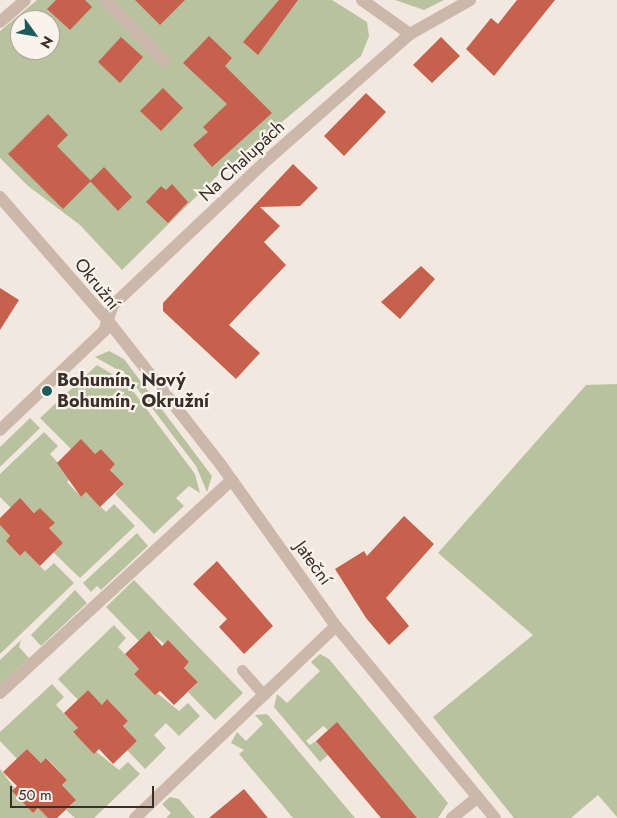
<!DOCTYPE html>
<html>
<head>
<meta charset="utf-8">
<style>
  body { margin:0 }
  #map { position:relative; width:617px; height:818px; overflow:hidden; background:#f3e8df; font-family:Jost,sans-serif }
  div>[style] { position:absolute }
  [style*='--x'] { left:calc(var(--x)*1px); top:calc(var(--y)*1px); width:calc(var(--w)*1px); rotate:calc(var(--a)*1deg) }
  .green>* { inset:0; background:#b9c29f }
  .building>* { inset:0; background:#c5614c }
  .lane>* { height:11px; margin:-5.5px; padding:0 5.5px; transform-origin:5.5px; border-radius:5.5px; background:#cbb8ab }
  .street>* { height:12px; margin:-6px; padding:0 6px; transform-origin:6px; border-radius:6px; background:#cbb8ab }
  .dots>* { width:14px; height:14px; translate:-50% -50%; box-sizing:border-box; border:2px solid #faf3ec; border-radius:50% }
  span { translate:-50% -50%; white-space:nowrap; text-align:center; line-height:1.15; -webkit-text-stroke:4.5px #faf3ec; paint-order:stroke }
  .street-label { font-size:18px; color:#392e2a }
  .poi-label { font-size:18px; color:#392e2a; font-weight:700 }
  .left { translate:0 -50%; text-align:left }
  .north { position:absolute; left:10px; top:10px; width:50px; height:50px; box-sizing:border-box; background:#faf3ec; border:1px solid #ada49e; border-radius:50%; rotate:122deg; font-size:14px; font-weight:700; line-height:20px; text-align:center; color:#392e2a }
  .north::after { content:''; display:block; margin:auto; width:18px; height:22px; background:#205b5b; clip-path:polygon(50% 0,100% 100%,50% 72%,0 100%) }
  .scale { position:absolute; left:10px; top:786px; width:144px; height:22px; box-sizing:border-box; border:2px solid #392e2a; border-top:0; padding-left:6px; font-size:15px; line-height:18px; white-space:nowrap; color:#392e2a; -webkit-text-stroke:4px #faf3ec; paint-order:stroke }
</style>
</head>
<body>
<div id="map">
  <div class="green">
    <div style="clip-path:polygon(evenodd,37px 0,332px 0,367px 22px,369px 36px,361px 56px,216px 177px,122px 270px,80px 225px,28px 186px,0 158px,0 31px,37px 0,20px 20px,50px 20px,50px 50px,20px 50px,20px 20px)"></div>
    <div style="clip-path:polygon(395px 0,444px 0,424px 10px)"></div>
    <div style="clip-path:polygon(109px 351px,124px 359px,212px 476px,207px 492px,196px 466px,127px 375px,95px 357px)"></div>
    <div style="clip-path:polygon(97px 365px,127px 383px,195px 474px,200px 493px,189px 486px,176px 498px,184px 506px,154px 534px,115px 494px,124px 484px,110px 470px,115px 464px,101px 449px,95px 454px,71px 449px,40px 418px)"></div>
    <div style="clip-path:polygon(617px 384px,617px 817px,598px 795px,571px 818px,514px 818px,433px 717px,533px 635px,438px 553px,586px 385px)"></div>
    <div style="clip-path:polygon(30px 418px,40px 428px,0 467px,0 447px)"></div>
    <div style="clip-path:polygon(44px 432px,58px 446px,50px 454px,71px 477px,67px 482px,81px 497px,86px 492px,106px 512px,114px 504px,135px 526px,80px 578px,53px 552px,63px 543px,49px 528px,54px 523px,40px 508px,35px 513px,20px 499px,11px 508px,0 497px,0 474px)"></div>
    <div style="clip-path:polygon(0 525px,10px 536px,6px 541px,20px 556px,25px 551px,45px 571px,54px 563px,74px 583px,0 654px)"></div>
    <div style="clip-path:polygon(137px 533px,148px 546px,101px 590px,97px 586px,91px 592px,83px 583px)"></div>
    <div style="clip-path:polygon(134px 580px,243px 693px,215px 720px,188px 692px,198px 682px,184px 668px,189px 662px,149px 632px,139px 641px,106px 607px)"></div>
    <div style="clip-path:polygon(75px 590px,87px 603px,41px 646px,31px 635px,27px 639px)"></div>
    <div style="clip-path:polygon(114px 625px,126px 638px,118px 647px,139px 669px,134px 674px,179px 711px,188px 703px,200px 716px,179px 736px,166px 723px,154px 735px,166px 748px,145px 769px,127px 750px,137px 741px,123px 726px,128px 721px,108px 700px,102px 705px,88px 690px,78px 700px,58px 679px)"></div>
    <div style="clip-path:polygon(21px 640px,19px 647px,29px 658px,0 685px,0 660px)"></div>
    <div style="clip-path:polygon(320px 654px,329px 659px,448px 803px,438px 818px,417px 818px,336px 723px,328px 730px,323px 726px,306px 741px,310px 745px,316px 741px,328px 755px,320px 762px,274px 707px,277px 694px,287px 703px,320px 671px,311px 662px)"></div>
    <div style="clip-path:polygon(52px 684px,64px 697px,56px 705px,78px 728px,73px 733px,119px 770px,128px 762px,140px 774px,94px 818px,75px 818px,66px 810px,76px 800px,62px 785px,67px 780px,47px 758px,41px 763px,27px 749px,17px 759px,0 741px,0 732px)"></div>
    <div style="clip-path:polygon(266px 714px,269px 716px,355px 818px,293px 818px,239px 754px,244px 750px,231px 743px,237px 732px,246px 741px,263px 724px,255px 715px)"></div>
    <div style="clip-path:polygon(0 769px,33px 813px,38px 808px,48px 818px,0 818px)"></div>
    <div style="clip-path:polygon(170px 797px,179px 799px,195px 818px,166px 818px,171px 813px,162px 804px)"></div>
  </div>
  <div class="building">
    <div style="clip-path:polygon(56px 0,85px 0,92px 7px,70px 30px,47px 9px)"></div>
    <div style="clip-path:polygon(135px 0,185px 0,160px 25px)"></div>
    <div style="clip-path:polygon(279px 0,298px 0,258px 55px,243px 42px)"></div>
    <div style="clip-path:polygon(517px 0,555px 0,494px 76px,466px 49px,491px 18px,498px 24px)"></div>
    <div style="clip-path:polygon(209px 36px,232px 58px,225px 66px,272px 113px,212px 167px,193px 145px,208px 132px,203px 127px,227px 104px,183px 63px)"></div>
    <div style="clip-path:polygon(121px 37px,143px 57px,120px 83px,98px 62px)"></div>
    <div style="clip-path:polygon(441px 37px,460px 56px,432px 83px,413px 65px)"></div>
    <div style="clip-path:polygon(163px 88px,183px 108px,161px 131px,140px 111px)"></div>
    <div style="clip-path:polygon(366px 93px,386px 112px,344px 156px,324px 136px)"></div>
    <div style="clip-path:polygon(48px 114px,68px 135px,57px 146px,91px 181px,63px 209px,8px 154px)"></div>
    <div style="clip-path:polygon(293px 164px,318px 188px,300px 206px,260px 207px,280px 226px,264px 242px,286px 265px,229px 325px,260px 353px,236px 379px,163px 311px,163px 303px)"></div>
    <div style="clip-path:polygon(104px 167px,132px 197px,118px 211px,90px 181px)"></div>
    <div style="clip-path:polygon(172px 184px,188px 202px,168px 223px,146px 202px,161px 186px,166px 190px)"></div>
    <div style="clip-path:polygon(421px 266px,435px 279px,400px 319px,381px 302px)"></div>
    <div style="clip-path:polygon(0 288px,19px 300px,0 330px)"></div>
    <div style="clip-path:polygon(81px 439px,95px 454px,101px 449px,115px 464px,110px 470px,124px 484px,100px 507px,86px 492px,81px 497px,57px 463px)"></div>
    <div style="clip-path:polygon(20px 498px,34px 513px,40px 508px,55px 523px,49px 528px,63px 543px,40px 566px,25px 551px,20px 556px,6px 541px,10px 536px,0 525px,0 518px)"></div>
    <div style="clip-path:polygon(404px 516px,434px 544px,386px 598px,409px 626px,389px 645px,366px 618px,335px 569px,364px 551px,367px 556px)"></div>
    <div style="clip-path:polygon(217px 561px,273px 626px,244px 654px,219px 627px,227px 619px,193px 584px)"></div>
    <div style="clip-path:polygon(149px 631px,162px 646px,168px 640px,189px 662px,184px 668px,198px 682px,174px 705px,160px 691px,155px 695px,134px 674px,139px 669px,125px 654px)"></div>
    <div style="clip-path:polygon(88px 690px,102px 705px,107px 699px,128px 721px,123px 726px,137px 741px,113px 764px,99px 749px,94px 754px,73px 732px,78px 728px,64px 713px)"></div>
    <div style="clip-path:polygon(337px 722px,417px 818px,381px 818px,316px 741px)"></div>
    <div style="clip-path:polygon(27px 749px,41px 763px,46px 758px,67px 780px,62px 785px,76px 800px,57px 818px,48px 818px,38px 808px,33px 813px,12px 791px,17px 786px,3px 772px)"></div>
    <div style="clip-path:polygon(244px 789px,268px 818px,209px 818px)"></div>
  </div>
  <div class="lane">
    <div style="--x:242;--y:670;--w:33;--a:49"></div>
  </div>
  <div class="street">
    <div style="--x:106;--y:0;--w:84;--a:46.4"></div>
    <div style="--x:362;--y:0;--w:59;--a:35.3"></div>
    <div style="--x:0;--y:22;--w:33;--a:-41"></div>
    <div style="--x:0;--y:197;--w:166;--a:48.9"></div>
    <div style="--x:109;--y:322;--w:182;--a:51.9"></div>
    <div style="--x:221;--y:465;--w:198;--a:54.5"></div>
    <div style="--x:336;--y:626;--w:249;--a:50.4"></div>
    <div style="--x:0;--y:430;--w:144;--a:-43.6"></div>
    <div style="--x:104;--y:331;--w:28;--a:-71"></div>
    <div style="--x:113;--y:305;--w:212;--a:-43.3"></div>
    <div style="--x:267;--y:160;--w:191;--a:-41.4"></div>
    <div style="--x:410;--y:34;--w:69;--a:-29.5"></div>
    <div style="--x:0;--y:693;--w:315;--a:-42.6"></div>
    <div style="--x:135;--y:818;--w:278;--a:-43.7"></div>
    <div style="--x:452;--y:818;--w:33;--a:-39"></div>
  </div>
  <div class="dots">
    <div style="left:47px;top:391px;background:#205b5b"></div>
  </div>
  <div class="street-label">
    <span style="left:242px;top:161px;rotate:-43deg">Na Chalupách</span>
    <span style="left:97px;top:284px;rotate:51deg">Okružní</span>
    <span style="left:313px;top:563px;rotate:54deg">Jateční</span>
  </div>
  <div class="poi-label">
    <span class="left" style="left:57px;top:391px">Bohumín, Nový<br>Bohumín, Okružní</span>
  </div>
  <div class="north">N</div>
  <div class="scale">50 m</div>
</div>
</body>
</html>
